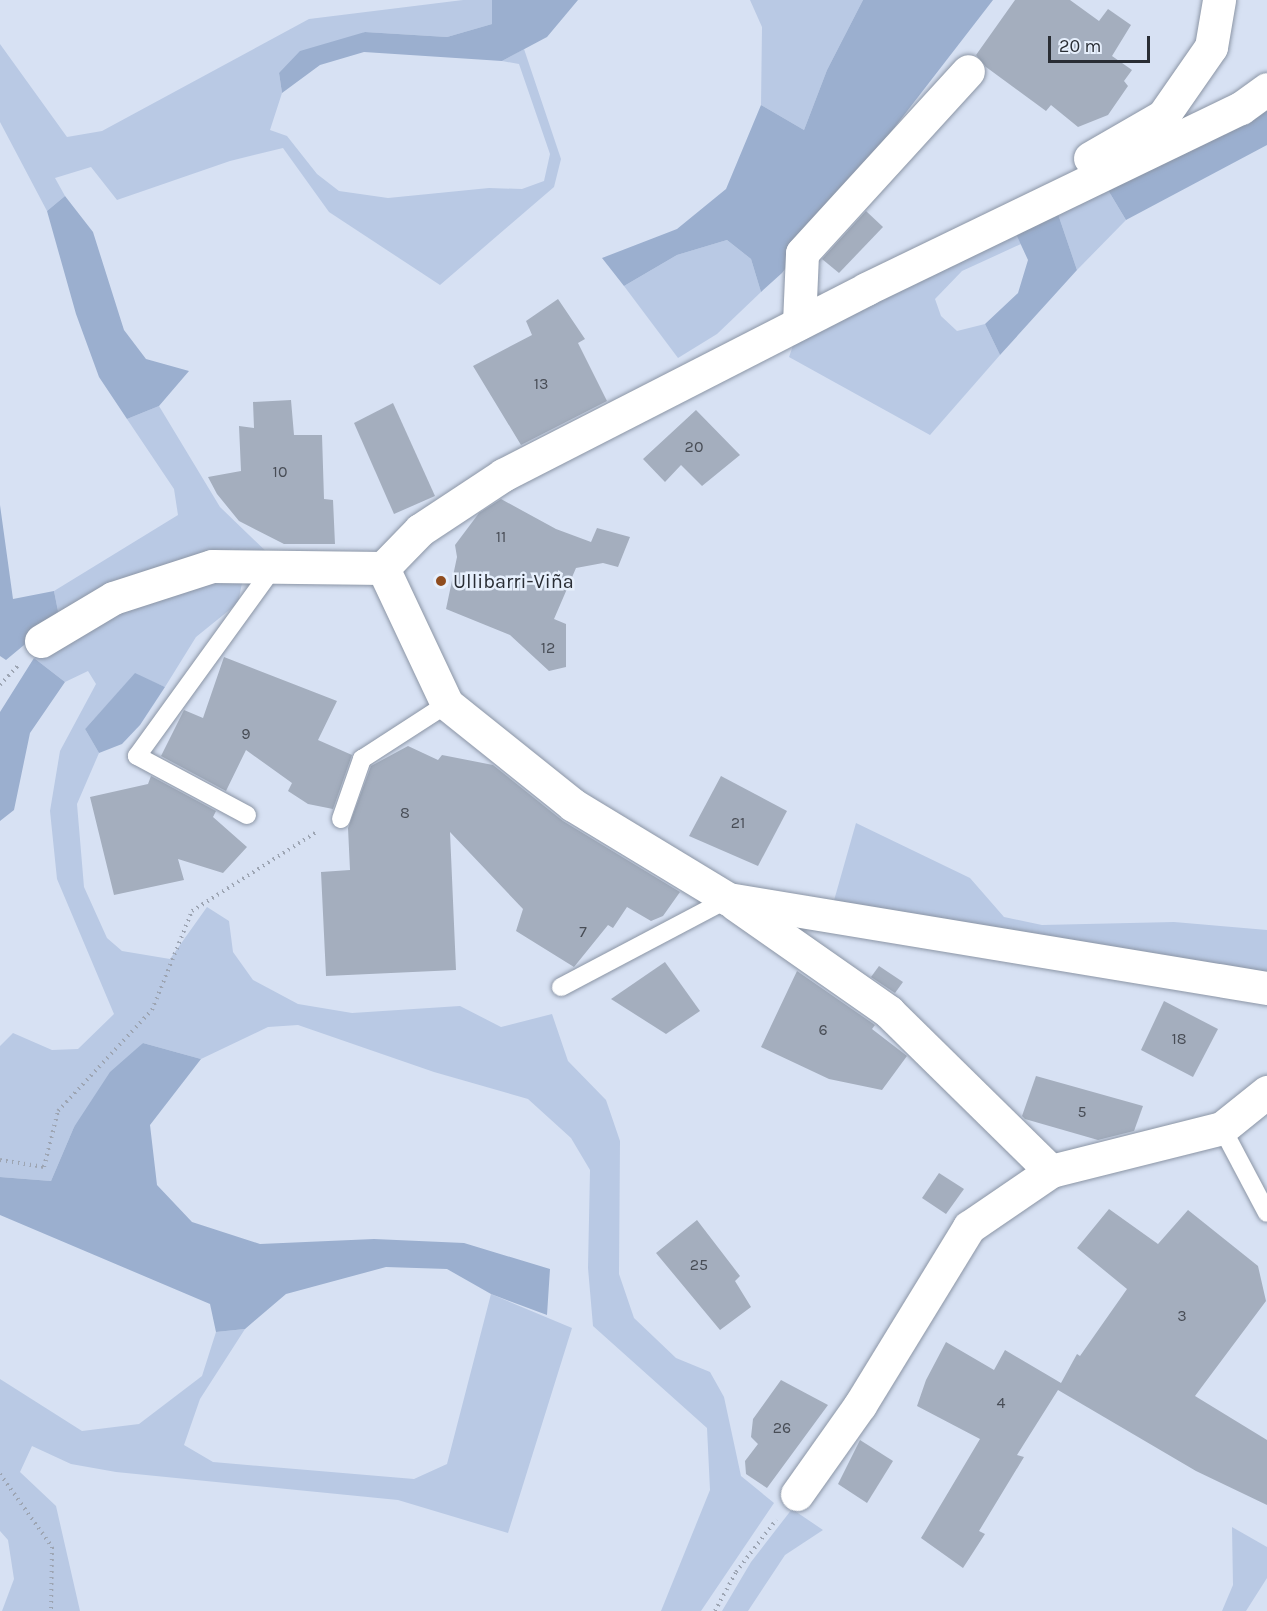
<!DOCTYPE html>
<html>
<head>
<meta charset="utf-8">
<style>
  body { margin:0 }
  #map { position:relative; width:1267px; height:1611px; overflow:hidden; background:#d7e1f3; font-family:Karla,sans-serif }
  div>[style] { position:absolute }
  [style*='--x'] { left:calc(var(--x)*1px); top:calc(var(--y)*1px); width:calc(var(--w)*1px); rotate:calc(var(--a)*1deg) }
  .green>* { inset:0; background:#b9c9e4 }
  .forest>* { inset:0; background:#9bafcf }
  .building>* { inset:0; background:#a4aebe }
  .path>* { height:4px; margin-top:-2px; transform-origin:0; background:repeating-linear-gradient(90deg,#9da5b3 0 1.5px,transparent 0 6px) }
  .roads { filter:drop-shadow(0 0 2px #8b95a5) drop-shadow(0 0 2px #8b95a5) }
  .lane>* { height:18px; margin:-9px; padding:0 9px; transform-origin:9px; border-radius:9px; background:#fff }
  .street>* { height:33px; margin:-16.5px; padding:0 16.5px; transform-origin:16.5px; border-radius:16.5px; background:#fff }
  .dots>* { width:16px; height:16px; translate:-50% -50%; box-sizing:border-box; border:3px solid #e6effc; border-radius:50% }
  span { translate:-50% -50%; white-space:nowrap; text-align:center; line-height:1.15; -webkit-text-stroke:5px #e6effc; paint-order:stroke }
  .number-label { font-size:16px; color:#484d56 }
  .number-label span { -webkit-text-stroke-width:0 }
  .poi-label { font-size:20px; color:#292d34 }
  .left { translate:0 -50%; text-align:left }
  .scale { position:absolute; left:1048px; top:36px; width:102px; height:27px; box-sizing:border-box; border:3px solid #292d34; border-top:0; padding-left:8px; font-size:18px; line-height:21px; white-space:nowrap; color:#292d34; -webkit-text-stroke:4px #e6effc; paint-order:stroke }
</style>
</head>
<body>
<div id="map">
  <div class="green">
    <div style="clip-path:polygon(463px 0,492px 0,492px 24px,447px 37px,365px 32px,279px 73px,282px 93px,270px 130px,287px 136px,317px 174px,339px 191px,388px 198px,489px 188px,522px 189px,544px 181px,550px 154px,519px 64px,502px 61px,524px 49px,561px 159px,554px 187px,440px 285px,329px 212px,283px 148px,230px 161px,117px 200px,91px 167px,55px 178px,65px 196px,47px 211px,0 122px,0 44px,67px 137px,102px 131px,309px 19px)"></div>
    <div style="clip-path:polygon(750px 0,863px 0,827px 70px,804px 130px,761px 105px,762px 27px)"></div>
    <div style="clip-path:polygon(1108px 190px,1126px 220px,1077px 270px,1058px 214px)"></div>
    <div style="clip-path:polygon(1016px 234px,1021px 244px,962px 271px,935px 299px,941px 316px,957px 331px,985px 324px,1000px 355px,930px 435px,789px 357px,795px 340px)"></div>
    <div style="clip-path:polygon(727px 240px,751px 259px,761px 292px,717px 334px,678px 358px,624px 286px,677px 255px)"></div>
    <div style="clip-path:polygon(159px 406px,220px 507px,275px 560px,59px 616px,54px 591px,178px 515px,174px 489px,127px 419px)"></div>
    <div style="clip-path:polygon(243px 578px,238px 603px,196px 637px,165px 687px,135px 674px,85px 729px,99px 753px,77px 804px,84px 887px,107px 938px,122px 951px,170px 959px,207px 907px,229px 921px,233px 952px,253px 980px,298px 1004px,352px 1013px,460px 1006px,501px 1027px,552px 1014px,568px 1061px,606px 1100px,620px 1141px,619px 1274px,634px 1318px,676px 1358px,710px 1372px,724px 1397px,741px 1476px,774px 1503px,701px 1611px,661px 1611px,710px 1490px,707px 1428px,593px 1326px,588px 1268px,590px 1170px,571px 1138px,528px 1099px,434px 1072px,298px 1025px,268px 1027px,201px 1059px,143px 1043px,74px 1127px,51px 1181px,0 1177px,0 1046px,13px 1033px,52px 1050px,78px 1049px,114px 1014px,57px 879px,50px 811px,60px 751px,96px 684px,88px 671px,65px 682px,34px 658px,121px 598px)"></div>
    <div style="clip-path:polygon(856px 823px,970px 878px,1004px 917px,1042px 925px,1174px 922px,1267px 930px,1267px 975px,833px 904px)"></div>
    <div style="clip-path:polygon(491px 1294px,572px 1328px,508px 1533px,398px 1500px,116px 1472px,71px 1464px,32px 1446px,20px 1472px,56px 1506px,80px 1611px,2px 1611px,14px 1579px,8px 1540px,0 1531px,0 1379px,82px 1431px,139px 1424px,202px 1376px,216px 1332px,245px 1329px,200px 1399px,184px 1445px,213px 1462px,414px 1479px,447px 1464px)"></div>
    <div style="clip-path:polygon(792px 1509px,823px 1530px,785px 1555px,748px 1611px,722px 1611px,751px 1562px)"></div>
    <div style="clip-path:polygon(1232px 1527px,1267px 1547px,1267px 1578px,1246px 1611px,1222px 1611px,1233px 1585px)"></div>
  </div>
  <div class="forest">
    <div style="clip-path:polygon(492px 0,578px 0,547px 37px,502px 61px,364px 52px,320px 65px,282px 93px,279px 73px,300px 51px,365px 32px,447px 37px,492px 24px)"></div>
    <div style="clip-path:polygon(863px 0,993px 0,782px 273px,761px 292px,751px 259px,727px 240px,677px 255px,624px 286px,602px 258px,677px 229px,726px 189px,761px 105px,804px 130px,827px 70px)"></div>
    <div style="clip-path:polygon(1267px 103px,1267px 145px,1126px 220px,1108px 190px,1199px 147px)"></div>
    <div style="clip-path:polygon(65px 196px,93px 232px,124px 330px,146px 359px,189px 371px,159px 406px,127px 419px,99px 377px,76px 314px,47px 211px)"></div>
    <div style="clip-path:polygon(1058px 214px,1077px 270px,1000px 355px,985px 324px,1018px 293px,1028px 260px,1016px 234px)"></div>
    <div style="clip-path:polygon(0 505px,13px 599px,54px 591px,59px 616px,6px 660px,0 656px)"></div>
    <div style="clip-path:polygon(34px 658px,65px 682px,30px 733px,14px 810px,0 821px,0 712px)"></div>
    <div style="clip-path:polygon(135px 673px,165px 687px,140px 725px,122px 744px,99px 753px,85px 729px)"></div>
    <div style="clip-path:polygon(143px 1043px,201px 1059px,150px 1125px,157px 1185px,192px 1222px,260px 1244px,374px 1239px,464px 1243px,550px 1269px,547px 1315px,491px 1294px,447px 1269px,386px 1267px,286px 1294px,245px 1329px,216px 1332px,210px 1304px,0 1215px,0 1177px,51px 1181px,74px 1127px,110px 1072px)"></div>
  </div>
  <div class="building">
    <div style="clip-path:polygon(1015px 0,1070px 0,1099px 21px,1108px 9px,1131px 25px,1112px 56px,1132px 70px,1124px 81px,1128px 86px,1108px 115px,1078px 127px,1051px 105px,1046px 111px,986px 67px,976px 55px)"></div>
    <div style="clip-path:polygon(866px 211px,883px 227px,839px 273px,822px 259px)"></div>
    <div style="clip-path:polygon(558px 299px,585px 339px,578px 343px,607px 401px,521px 445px,473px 366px,532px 335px,526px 321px)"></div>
    <div style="clip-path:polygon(291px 400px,294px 435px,322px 435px,324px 499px,333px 500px,335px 544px,284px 544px,239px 521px,217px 494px,208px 477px,241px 471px,239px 426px,254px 428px,253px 402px)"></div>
    <div style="clip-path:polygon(393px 403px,435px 496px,394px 514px,354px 423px)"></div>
    <div style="clip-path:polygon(696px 410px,740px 455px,702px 486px,681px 465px,665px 482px,643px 459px)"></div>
    <div style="clip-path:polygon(501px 499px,556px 529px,591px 542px,597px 528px,630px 537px,618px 567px,603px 563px,576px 568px,554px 619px,566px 624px,566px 667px,549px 671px,510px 635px,446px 609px,457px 557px,455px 545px,479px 513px)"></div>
    <div style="clip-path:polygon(224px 657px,337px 701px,318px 740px,352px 755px,333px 809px,308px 804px,288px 791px,292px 783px,246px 750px,226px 791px,161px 756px,184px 710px,203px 718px)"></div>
    <div style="clip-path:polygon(408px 746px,438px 760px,442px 755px,493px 765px,563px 821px,680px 892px,663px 916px,651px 921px,627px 907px,613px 928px,608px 925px,574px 967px,516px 931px,523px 909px,450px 832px,456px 970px,326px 976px,321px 872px,350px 870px,348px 828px,371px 766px)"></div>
    <div style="clip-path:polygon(151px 776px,216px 811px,213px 817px,247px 847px,223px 873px,178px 859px,184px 880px,114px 895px,90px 797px,148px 784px)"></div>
    <div style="clip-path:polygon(721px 776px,787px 811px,758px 866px,689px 836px)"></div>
    <div style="clip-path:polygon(665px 962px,700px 1011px,666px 1034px,611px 999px)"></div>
    <div style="clip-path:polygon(879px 966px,903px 982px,895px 993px,871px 977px)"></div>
    <div style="clip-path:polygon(797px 971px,875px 1025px,872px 1029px,907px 1056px,882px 1090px,829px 1079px,761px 1047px)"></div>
    <div style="clip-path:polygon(1164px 1001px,1218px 1029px,1193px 1077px,1141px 1050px)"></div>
    <div style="clip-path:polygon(1036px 1076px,1143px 1106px,1134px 1131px,1098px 1140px,1025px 1119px,1022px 1116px)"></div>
    <div style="clip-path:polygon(939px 1173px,964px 1189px,946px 1214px,922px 1198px)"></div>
    <div style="clip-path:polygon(1109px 1209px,1158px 1244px,1188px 1210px,1258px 1266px,1266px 1301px,1195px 1396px,1267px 1440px,1267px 1505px,1196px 1471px,1058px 1390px,1017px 1455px,1024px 1457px,979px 1531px,985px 1534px,963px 1568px,921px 1538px,980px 1439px,917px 1406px,926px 1380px,946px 1342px,994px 1370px,1005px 1350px,1061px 1383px,1077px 1354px,1080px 1356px,1127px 1289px,1077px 1248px)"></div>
    <div style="clip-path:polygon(697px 1220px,740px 1276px,735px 1281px,751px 1307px,720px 1330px,656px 1253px)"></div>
    <div style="clip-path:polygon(781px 1380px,828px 1405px,767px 1488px,746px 1474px,745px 1461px,758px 1444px,751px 1437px,753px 1419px)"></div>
    <div style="clip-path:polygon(860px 1440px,893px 1461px,867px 1503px,838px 1484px)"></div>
  </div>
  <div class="path">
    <div style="--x:0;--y:685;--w:26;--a:-47"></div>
    <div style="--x:0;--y:1160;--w:45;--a:9"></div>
    <div style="--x:44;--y:1167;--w:58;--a:-76"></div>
    <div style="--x:58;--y:1111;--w:138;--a:-47.1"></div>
    <div style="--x:152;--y:1010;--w:107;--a:-68"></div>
    <div style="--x:192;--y:911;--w:149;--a:-32.4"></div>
    <div style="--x:0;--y:1474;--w:90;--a:54.5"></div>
    <div style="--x:52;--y:1547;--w:64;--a:90.9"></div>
    <div style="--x:715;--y:1611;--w:44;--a:-61.7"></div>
    <div style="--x:736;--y:1572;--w:66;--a:-52.4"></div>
  </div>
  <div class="roads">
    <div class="lane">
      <div style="--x:247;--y:815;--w:125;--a:-151.8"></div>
      <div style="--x:137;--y:756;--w:233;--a:-54.1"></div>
      <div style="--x:341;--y:819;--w:64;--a:-70.7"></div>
      <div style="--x:362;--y:759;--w:101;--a:-32.9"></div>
      <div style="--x:561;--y:987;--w:189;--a:-27.8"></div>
      <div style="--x:1222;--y:1128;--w:96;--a:62.1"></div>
    </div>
    <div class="street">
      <div style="--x:1090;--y:158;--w:84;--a:-29.9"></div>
      <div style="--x:1163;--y:116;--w:84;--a:-55.2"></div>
      <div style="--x:1211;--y:47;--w:48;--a:-80.3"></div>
      <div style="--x:799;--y:323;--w:70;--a:-87.5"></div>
      <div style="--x:802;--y:253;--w:246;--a:-47.6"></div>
      <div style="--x:383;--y:568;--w:150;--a:64.8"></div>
      <div style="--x:447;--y:704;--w:161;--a:38.7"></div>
      <div style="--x:573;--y:805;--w:181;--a:31.2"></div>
      <div style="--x:728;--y:899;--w:546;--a:9.38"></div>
      <div style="--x:41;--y:641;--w:84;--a:-30.8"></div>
      <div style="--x:113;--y:598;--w:104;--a:-17.9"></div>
      <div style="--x:212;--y:566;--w:171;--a:0.7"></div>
      <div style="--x:383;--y:568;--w:53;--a:-45.8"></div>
      <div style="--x:420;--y:530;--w:100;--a:-33.5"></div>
      <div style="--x:503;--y:475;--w:408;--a:-27.1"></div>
      <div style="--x:866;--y:289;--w:416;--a:-25.8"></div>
      <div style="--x:1241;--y:108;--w:32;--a:-36"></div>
      <div style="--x:735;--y:904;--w:188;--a:35"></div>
      <div style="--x:889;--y:1012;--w:227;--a:44.5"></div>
      <div style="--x:797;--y:1494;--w:109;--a:-54.7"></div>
      <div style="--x:860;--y:1405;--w:209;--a:-58.5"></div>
      <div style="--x:969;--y:1227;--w:99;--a:-34.3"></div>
      <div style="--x:1051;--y:1171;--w:176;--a:-14.1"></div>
      <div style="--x:1222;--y:1128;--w:58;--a:-38.7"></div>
    </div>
  </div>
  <div class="dots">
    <div style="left:441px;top:581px;background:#8f4c1e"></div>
  </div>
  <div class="number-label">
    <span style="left:541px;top:384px">13</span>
    <span style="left:694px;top:447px">20</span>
    <span style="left:280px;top:472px">10</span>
    <span style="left:501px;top:537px">11</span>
    <span style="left:548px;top:648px">12</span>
    <span style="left:246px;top:734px">9</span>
    <span style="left:405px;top:813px">8</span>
    <span style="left:738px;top:823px">21</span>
    <span style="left:583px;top:932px">7</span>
    <span style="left:823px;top:1030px">6</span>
    <span style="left:1179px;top:1039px">18</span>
    <span style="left:1082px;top:1112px">5</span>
    <span style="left:699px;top:1265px">25</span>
    <span style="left:1182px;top:1316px">3</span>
    <span style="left:1001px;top:1403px">4</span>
    <span style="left:782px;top:1428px">26</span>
  </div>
  <div class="poi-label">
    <span class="left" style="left:453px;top:581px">Ullibarri-Viña</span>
  </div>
  <div class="scale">20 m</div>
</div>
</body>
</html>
